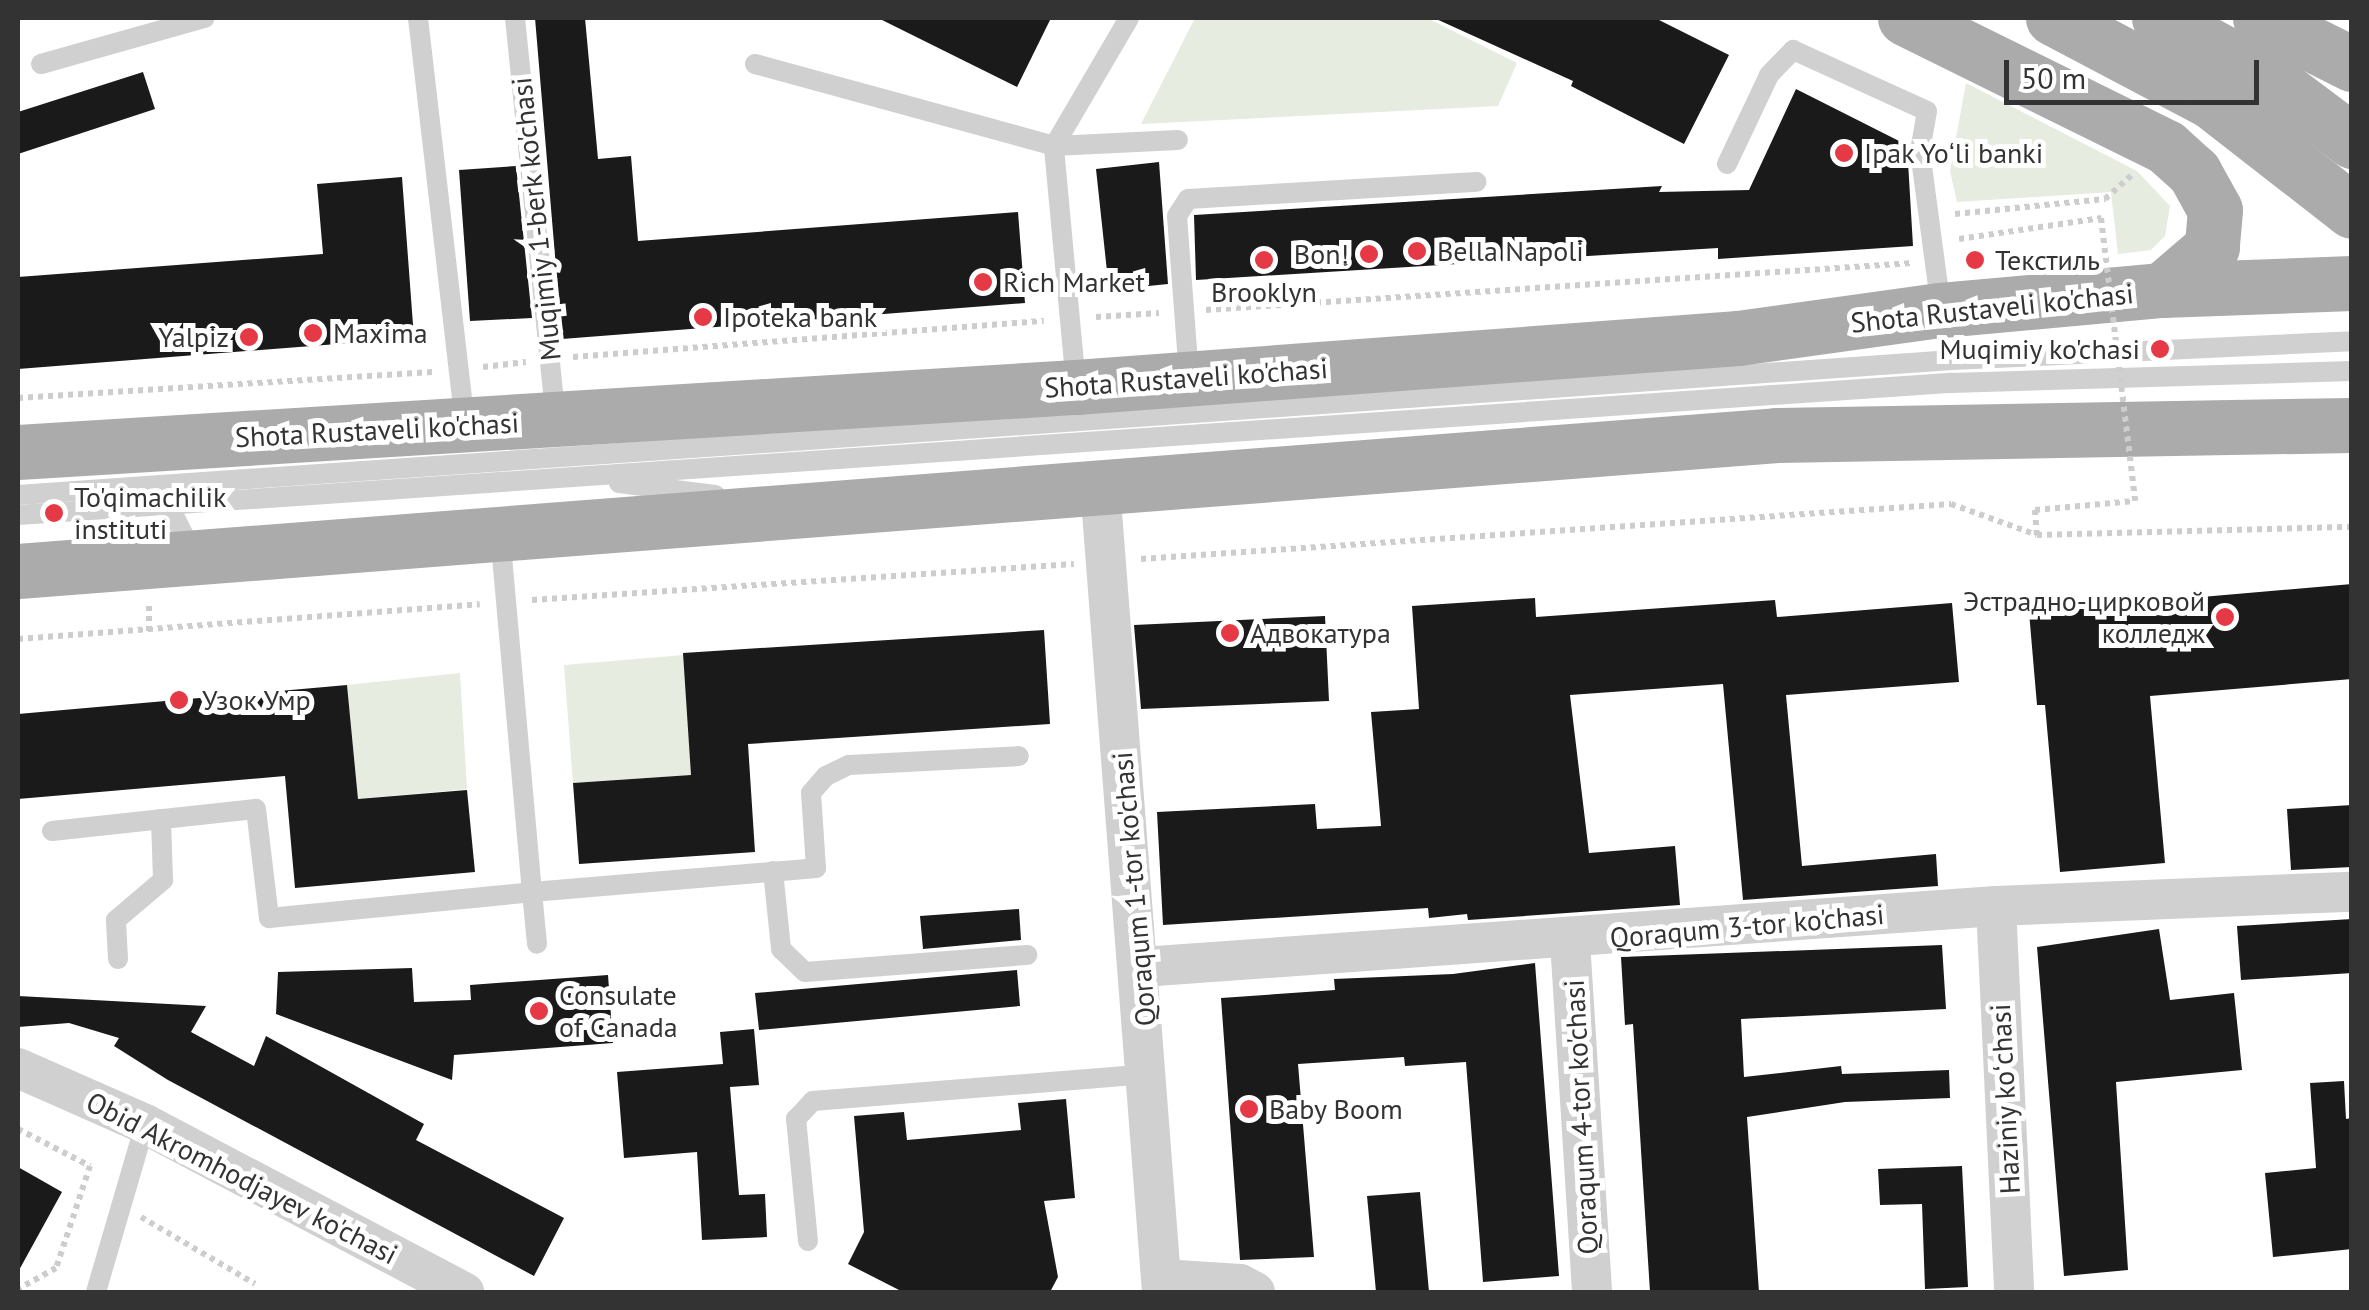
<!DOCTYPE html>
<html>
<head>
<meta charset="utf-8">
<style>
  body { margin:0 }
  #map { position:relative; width:2369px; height:1310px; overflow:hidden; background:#fff; font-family:"PT Sans",sans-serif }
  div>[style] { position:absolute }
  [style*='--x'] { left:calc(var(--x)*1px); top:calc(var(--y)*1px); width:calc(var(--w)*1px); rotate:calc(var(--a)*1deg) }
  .green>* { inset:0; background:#e6ecdf }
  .building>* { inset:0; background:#1a1a1a }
  .path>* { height:6px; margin-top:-3px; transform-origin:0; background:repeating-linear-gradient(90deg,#cdcdcd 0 5px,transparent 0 10px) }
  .service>* { height:20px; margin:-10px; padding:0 10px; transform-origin:10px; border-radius:10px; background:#d0d0d0 }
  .minor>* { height:40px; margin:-20px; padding:0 20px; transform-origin:20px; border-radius:20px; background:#d0d0d0 }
  .primary>* { height:55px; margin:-27.5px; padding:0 27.5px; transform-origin:27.5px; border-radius:27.5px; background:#ababab }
  .path-bridge>* { height:6px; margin-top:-3px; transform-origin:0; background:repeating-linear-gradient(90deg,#cdcdcd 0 5px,transparent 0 10px) }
  .primary-bridge>* { height:55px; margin:-27.5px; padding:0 27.5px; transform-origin:27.5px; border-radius:27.5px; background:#ababab }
  .dots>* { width:28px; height:28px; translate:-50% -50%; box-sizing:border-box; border:5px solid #fff; border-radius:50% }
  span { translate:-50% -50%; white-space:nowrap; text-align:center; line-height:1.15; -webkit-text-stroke:10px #fff; paint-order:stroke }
  .poi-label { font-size:28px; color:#333 }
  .left { translate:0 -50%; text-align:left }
  .right { translate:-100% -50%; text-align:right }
  .street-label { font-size:28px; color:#333 }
  .frame { position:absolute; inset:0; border:20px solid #333; pointer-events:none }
  .scale { position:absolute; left:2004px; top:60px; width:255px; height:45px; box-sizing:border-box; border:5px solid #333; border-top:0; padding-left:12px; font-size:30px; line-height:35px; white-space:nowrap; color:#333; -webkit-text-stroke:8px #fff; paint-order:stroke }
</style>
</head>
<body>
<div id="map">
  <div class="green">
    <div style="clip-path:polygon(1195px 18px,1427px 18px,1517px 63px,1498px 106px,1141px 124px)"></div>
    <div style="clip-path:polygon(1966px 83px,2137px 171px,2170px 206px,2165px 236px,2151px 250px,2118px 254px,2111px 192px,1957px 202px,1950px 171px)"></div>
    <div style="clip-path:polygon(684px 655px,691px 775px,573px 783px,564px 665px)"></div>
    <div style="clip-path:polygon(460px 673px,467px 789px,358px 799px,347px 685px)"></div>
  </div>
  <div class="building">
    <div style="clip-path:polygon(535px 18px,585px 18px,598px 159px,631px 156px,638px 241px,1018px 212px,1025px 303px,562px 339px)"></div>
    <div style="clip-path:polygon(878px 18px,1051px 18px,1017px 87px)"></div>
    <div style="clip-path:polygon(1434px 18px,1655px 18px,1729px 55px,1684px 144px,1571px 86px,1573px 81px)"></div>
    <div style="clip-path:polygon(143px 72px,155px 109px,18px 154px,18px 112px)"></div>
    <div style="clip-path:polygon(1796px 89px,1907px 145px,1913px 246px,1718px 259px,1718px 248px,1196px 280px,1194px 215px,1662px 186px,1659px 192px,1749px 190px)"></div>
    <div style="clip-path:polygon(1159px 162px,1168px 284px,1109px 290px,1096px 169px)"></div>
    <div style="clip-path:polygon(516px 166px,532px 318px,470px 321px,459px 170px)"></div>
    <div style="clip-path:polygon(402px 177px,414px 338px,18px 369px,18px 277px,323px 254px,317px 184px)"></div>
    <div style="clip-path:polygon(2352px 584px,2352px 679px,2150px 696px,2165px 863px,2060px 872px,2045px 705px,2037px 705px,2029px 612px)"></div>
    <div style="clip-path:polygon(1535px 598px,1536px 617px,1775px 600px,1777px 617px,1952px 603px,1959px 682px,1786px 695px,1802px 866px,1936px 854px,1938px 886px,1743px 900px,1723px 684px,1570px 695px,1589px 853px,1675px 846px,1680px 905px,1468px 920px,1467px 914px,1429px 918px,1428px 908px,1163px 925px,1157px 812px,1315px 804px,1317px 829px,1381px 826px,1371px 712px,1419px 709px,1412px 606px)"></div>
    <div style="clip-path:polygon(1325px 616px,1329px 701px,1141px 709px,1134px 625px)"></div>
    <div style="clip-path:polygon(1044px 630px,1050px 724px,748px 744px,755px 852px,579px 864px,573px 783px,691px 775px,683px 653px)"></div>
    <div style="clip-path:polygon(347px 685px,358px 799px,467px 790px,475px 872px,295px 888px,285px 776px,18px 799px,18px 714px)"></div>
    <div style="clip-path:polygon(2352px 805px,2352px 867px,2291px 870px,2287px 809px)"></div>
    <div style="clip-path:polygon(1019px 909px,1021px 940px,923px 949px,920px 916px)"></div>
    <div style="clip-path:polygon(2352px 919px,2352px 973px,2241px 980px,2237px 926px)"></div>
    <div style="clip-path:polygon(2159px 929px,2170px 1000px,2234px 993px,2242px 1070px,2116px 1082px,2128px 1270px,2064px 1276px,2037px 947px)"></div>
    <div style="clip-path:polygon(1942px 945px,1946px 1009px,1741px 1019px,1744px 1077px,1841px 1066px,1842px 1074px,1949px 1070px,1950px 1098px,1845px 1102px,1747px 1117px,1759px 1292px,1650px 1292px,1633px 1024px,1625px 1025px,1621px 957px)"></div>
    <div style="clip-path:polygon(1535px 963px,1559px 1276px,1483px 1282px,1466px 1062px,1405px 1066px,1404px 1057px,1298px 1064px,1314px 1257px,1240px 1260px,1221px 998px,1335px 990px,1334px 979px,1453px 974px)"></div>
    <div style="clip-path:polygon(412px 968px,414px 1002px,471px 1000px,470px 985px,608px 975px,613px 1043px,454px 1055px,452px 1080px,276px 1014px,278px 972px)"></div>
    <div style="clip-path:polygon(1017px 970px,1020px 1006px,759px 1030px,755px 993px)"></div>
    <div style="clip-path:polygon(18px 996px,206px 1006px,191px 1032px,254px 1066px,266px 1036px,424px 1124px,416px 1140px,564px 1218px,534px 1276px,168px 1080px,114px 1046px,119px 1038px,69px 1023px,18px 1027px)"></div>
    <div style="clip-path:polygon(754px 1029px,759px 1085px,730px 1087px,739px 1195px,765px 1194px,767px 1237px,702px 1240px,697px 1152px,624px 1158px,617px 1072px,723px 1064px,720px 1032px)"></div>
    <div style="clip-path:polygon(2344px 1081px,2346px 1119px,2352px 1118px,2352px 1249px,2273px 1257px,2265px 1173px,2316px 1168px,2310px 1083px)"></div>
    <div style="clip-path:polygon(1066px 1099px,1075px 1198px,1044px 1201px,1058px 1277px,1050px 1292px,903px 1292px,848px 1264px,864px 1232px,854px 1116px,904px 1112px,907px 1140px,1021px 1130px,1018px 1103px)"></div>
    <div style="clip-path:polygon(1962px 1166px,1968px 1287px,1925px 1289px,1922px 1204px,1880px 1205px,1878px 1169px)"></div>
    <div style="clip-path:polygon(18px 1167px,62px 1192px,18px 1272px)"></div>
    <div style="clip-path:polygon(1420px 1192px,1429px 1292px,1376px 1292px,1367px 1196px)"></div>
  </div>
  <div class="path">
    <div style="--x:1955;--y:214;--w:151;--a:-5.7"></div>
    <div style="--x:2105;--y:199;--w:36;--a:-42"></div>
    <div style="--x:1959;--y:239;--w:144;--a:-8.4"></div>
    <div style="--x:1206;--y:310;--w:708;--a:-3.81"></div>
    <div style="--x:1096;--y:317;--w:63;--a:-3.6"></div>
    <div style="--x:573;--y:357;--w:472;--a:-4.4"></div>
    <div style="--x:483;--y:367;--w:43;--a:-6.6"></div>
    <div style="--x:18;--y:398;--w:419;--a:-3.6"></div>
    <div style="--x:2037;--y:535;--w:25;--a:-95"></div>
    <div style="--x:2035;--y:510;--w:100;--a:-5.1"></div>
    <div style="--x:1141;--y:559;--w:812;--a:-3.88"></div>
    <div style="--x:1951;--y:504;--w:91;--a:19.8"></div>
    <div style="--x:2037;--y:535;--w:315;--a:-1.5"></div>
    <div style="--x:532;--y:600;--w:543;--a:-3.8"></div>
    <div style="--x:149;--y:631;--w:30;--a:-90"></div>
    <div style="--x:18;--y:639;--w:463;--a:-4.3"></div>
    <div style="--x:18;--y:1129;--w:81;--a:27.2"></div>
    <div style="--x:90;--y:1166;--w:108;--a:108.4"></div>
    <div style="--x:56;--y:1268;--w:43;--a:151.1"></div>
    <div style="--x:141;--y:1217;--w:132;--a:30.4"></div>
  </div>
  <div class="service">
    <div style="--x:418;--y:18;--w:408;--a:83.4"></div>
    <div style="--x:515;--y:18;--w:403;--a:84.2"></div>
    <div style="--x:41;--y:64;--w:170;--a:-15.7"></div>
    <div style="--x:755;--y:64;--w:310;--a:15.3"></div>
    <div style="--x:1054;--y:146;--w:124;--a:-2.8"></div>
    <div style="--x:1727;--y:164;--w:98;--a:-64.7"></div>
    <div style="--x:1769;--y:75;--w:35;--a:-46"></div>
    <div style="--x:1793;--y:50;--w:147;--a:24.5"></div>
    <div style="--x:1927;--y:111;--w:41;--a:99.9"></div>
    <div style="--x:1920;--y:151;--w:158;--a:82.4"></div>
    <div style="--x:1189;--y:376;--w:160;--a:-94.3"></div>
    <div style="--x:1177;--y:216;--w:20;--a:-57"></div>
    <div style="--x:1188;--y:199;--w:289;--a:-3.4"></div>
    <div style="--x:1076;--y:385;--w:240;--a:-95.3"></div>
    <div style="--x:1054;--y:146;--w:148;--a:-59.6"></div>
    <div style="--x:619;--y:483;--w:97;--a:7.1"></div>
    <div style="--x:18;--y:495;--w:1939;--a:-3.99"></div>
    <div style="--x:1952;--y:360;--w:400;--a:-2.7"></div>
    <div style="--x:175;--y:496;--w:11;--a:131"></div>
    <div style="--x:168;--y:504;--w:55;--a:63"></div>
    <div style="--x:18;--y:515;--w:1938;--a:-3.91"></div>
    <div style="--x:1951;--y:383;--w:401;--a:-1.7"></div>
    <div style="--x:500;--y:534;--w:359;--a:84.9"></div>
    <div style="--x:532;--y:892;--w:285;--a:-4.8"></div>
    <div style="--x:816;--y:868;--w:75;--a:-93.8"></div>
    <div style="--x:811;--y:793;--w:23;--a:-49"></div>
    <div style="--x:826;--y:776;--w:25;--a:-26"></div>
    <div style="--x:849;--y:765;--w:170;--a:-3"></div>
    <div style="--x:52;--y:831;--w:205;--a:-6.2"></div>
    <div style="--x:256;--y:809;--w:110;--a:83.2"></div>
    <div style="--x:269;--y:918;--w:264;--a:-5.6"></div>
    <div style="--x:532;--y:892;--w:52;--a:84.5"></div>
    <div style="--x:773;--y:871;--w:78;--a:84.1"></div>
    <div style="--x:781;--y:949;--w:33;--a:44"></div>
    <div style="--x:805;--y:972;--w:223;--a:-4.4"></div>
    <div style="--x:118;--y:959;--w:39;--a:-93"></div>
    <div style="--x:116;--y:920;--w:62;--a:-40.4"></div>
    <div style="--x:163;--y:880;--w:61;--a:-91.9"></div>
    <div style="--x:808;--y:1241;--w:123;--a:-95.6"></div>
    <div style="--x:796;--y:1119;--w:25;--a:-47"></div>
    <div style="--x:813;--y:1101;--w:338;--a:-4.6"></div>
    <div style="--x:96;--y:1292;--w:175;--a:-73.7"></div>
  </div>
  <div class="minor">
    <div style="--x:1100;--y:486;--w:808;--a:85.6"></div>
    <div style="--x:1996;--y:906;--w:386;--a:87.3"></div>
    <div style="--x:1570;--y:941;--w:352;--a:86.4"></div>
    <div style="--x:1142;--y:967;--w:856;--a:-4.09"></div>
    <div style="--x:1996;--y:906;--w:356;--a:-2.3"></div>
    <div style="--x:18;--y:1068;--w:139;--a:23.8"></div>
    <div style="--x:145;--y:1124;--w:361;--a:27.8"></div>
    <div style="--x:1162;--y:1279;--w:78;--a:3.7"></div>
    <div style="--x:1240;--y:1284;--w:17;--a:28"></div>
  </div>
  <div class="primary">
    <div style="--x:1905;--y:18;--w:291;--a:26.3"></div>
    <div style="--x:2166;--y:147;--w:38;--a:42"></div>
    <div style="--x:2194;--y:172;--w:43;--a:61.1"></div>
    <div style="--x:2215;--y:210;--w:37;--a:95"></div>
    <div style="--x:2212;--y:247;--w:66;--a:139.3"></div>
    <div style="--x:2159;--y:18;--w:119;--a:28.5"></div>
    <div style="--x:2264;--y:75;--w:110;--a:36.9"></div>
    <div style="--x:2260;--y:18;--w:103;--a:26.6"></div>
    <div style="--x:18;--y:452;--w:1060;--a:-3.52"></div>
    <div style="--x:1076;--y:387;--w:664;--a:-4.23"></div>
    <div style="--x:1738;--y:338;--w:205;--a:-7.9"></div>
    <div style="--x:1941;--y:310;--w:222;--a:-5.2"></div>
    <div style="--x:2162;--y:290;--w:190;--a:-2.1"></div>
    <div style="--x:18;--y:571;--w:1764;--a:-4.42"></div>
    <div style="--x:1777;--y:435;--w:575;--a:-1"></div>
  </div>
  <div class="path-bridge">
    <div style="--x:2101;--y:218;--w:285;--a:83.1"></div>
  </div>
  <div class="primary-bridge">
    <div style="--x:2053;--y:18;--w:180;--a:27.8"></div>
    <div style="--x:2212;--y:102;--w:177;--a:37.9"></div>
  </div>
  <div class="dots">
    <div style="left:1844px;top:153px;background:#e63946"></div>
    <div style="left:1417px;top:251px;background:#e63946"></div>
    <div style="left:1369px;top:254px;background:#e63946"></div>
    <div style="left:1264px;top:260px;background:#e63946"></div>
    <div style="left:1975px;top:260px;background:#e63946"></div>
    <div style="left:983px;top:282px;background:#e63946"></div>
    <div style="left:703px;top:317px;background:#e63946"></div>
    <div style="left:313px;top:333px;background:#e63946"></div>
    <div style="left:249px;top:337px;background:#e63946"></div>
    <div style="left:2160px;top:349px;background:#e63946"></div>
    <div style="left:54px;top:513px;background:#e63946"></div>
    <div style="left:2225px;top:617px;background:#e63946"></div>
    <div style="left:1230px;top:633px;background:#e63946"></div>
    <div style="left:179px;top:700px;background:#e63946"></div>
    <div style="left:539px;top:1011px;background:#e63946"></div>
    <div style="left:1249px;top:1109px;background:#e63946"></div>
  </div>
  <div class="poi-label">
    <span class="left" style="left:1864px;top:153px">Ipak Yoʻli banki</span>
    <span class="left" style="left:1437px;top:251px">Bella Napoli</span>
    <span class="right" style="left:1349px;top:254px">Bon!</span>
    <span class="left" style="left:1995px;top:260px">Текстиль</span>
    <span class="left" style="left:1003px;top:282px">Rich Market</span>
    <span style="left:1264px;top:292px">Brooklyn</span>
    <span class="left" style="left:723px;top:317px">Ipoteka bank</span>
    <span class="left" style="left:333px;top:333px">Maxima</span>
    <span class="right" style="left:229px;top:337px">Yalpiz</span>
    <span class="right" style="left:2140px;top:349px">Muqimiy ko'chasi</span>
    <span class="left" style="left:74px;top:513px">To'qimachilik<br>instituti</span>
    <span class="right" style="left:2205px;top:617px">Эстрадно-цирковой<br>колледж</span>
    <span class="left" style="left:1250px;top:633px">Адвокатура</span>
    <span class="left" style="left:202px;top:700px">Узок Умр</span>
    <span class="left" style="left:559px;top:1011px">Consulate<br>of Canada</span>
    <span class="left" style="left:1269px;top:1109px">Baby Boom</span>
  </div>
  <div class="street-label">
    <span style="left:536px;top:219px;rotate:-96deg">Muqimiy 1-berk ko'chasi</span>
    <span style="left:1992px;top:308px;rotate:-6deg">Shota Rustaveli ko'chasi</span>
    <span style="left:1186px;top:378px;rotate:-4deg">Shota Rustaveli ko'chasi</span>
    <span style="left:377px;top:430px;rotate:-3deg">Shota Rustaveli ko'chasi</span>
    <span style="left:1134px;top:889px;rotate:-95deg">Qoraqum 1-tor ko'chasi</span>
    <span style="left:1747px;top:926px;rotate:-5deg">Qoraqum 3-tor ko'chasi</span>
    <span style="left:2005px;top:1099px;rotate:-93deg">Haziniy koʻchasi</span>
    <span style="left:1581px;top:1117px;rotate:-93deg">Qoraqum 4-tor ko'chasi</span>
    <span style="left:242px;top:1178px;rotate:27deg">Obid Akromhodjayev ko'chasi</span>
  </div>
  <div class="frame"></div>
  <div class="scale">50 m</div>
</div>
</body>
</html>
